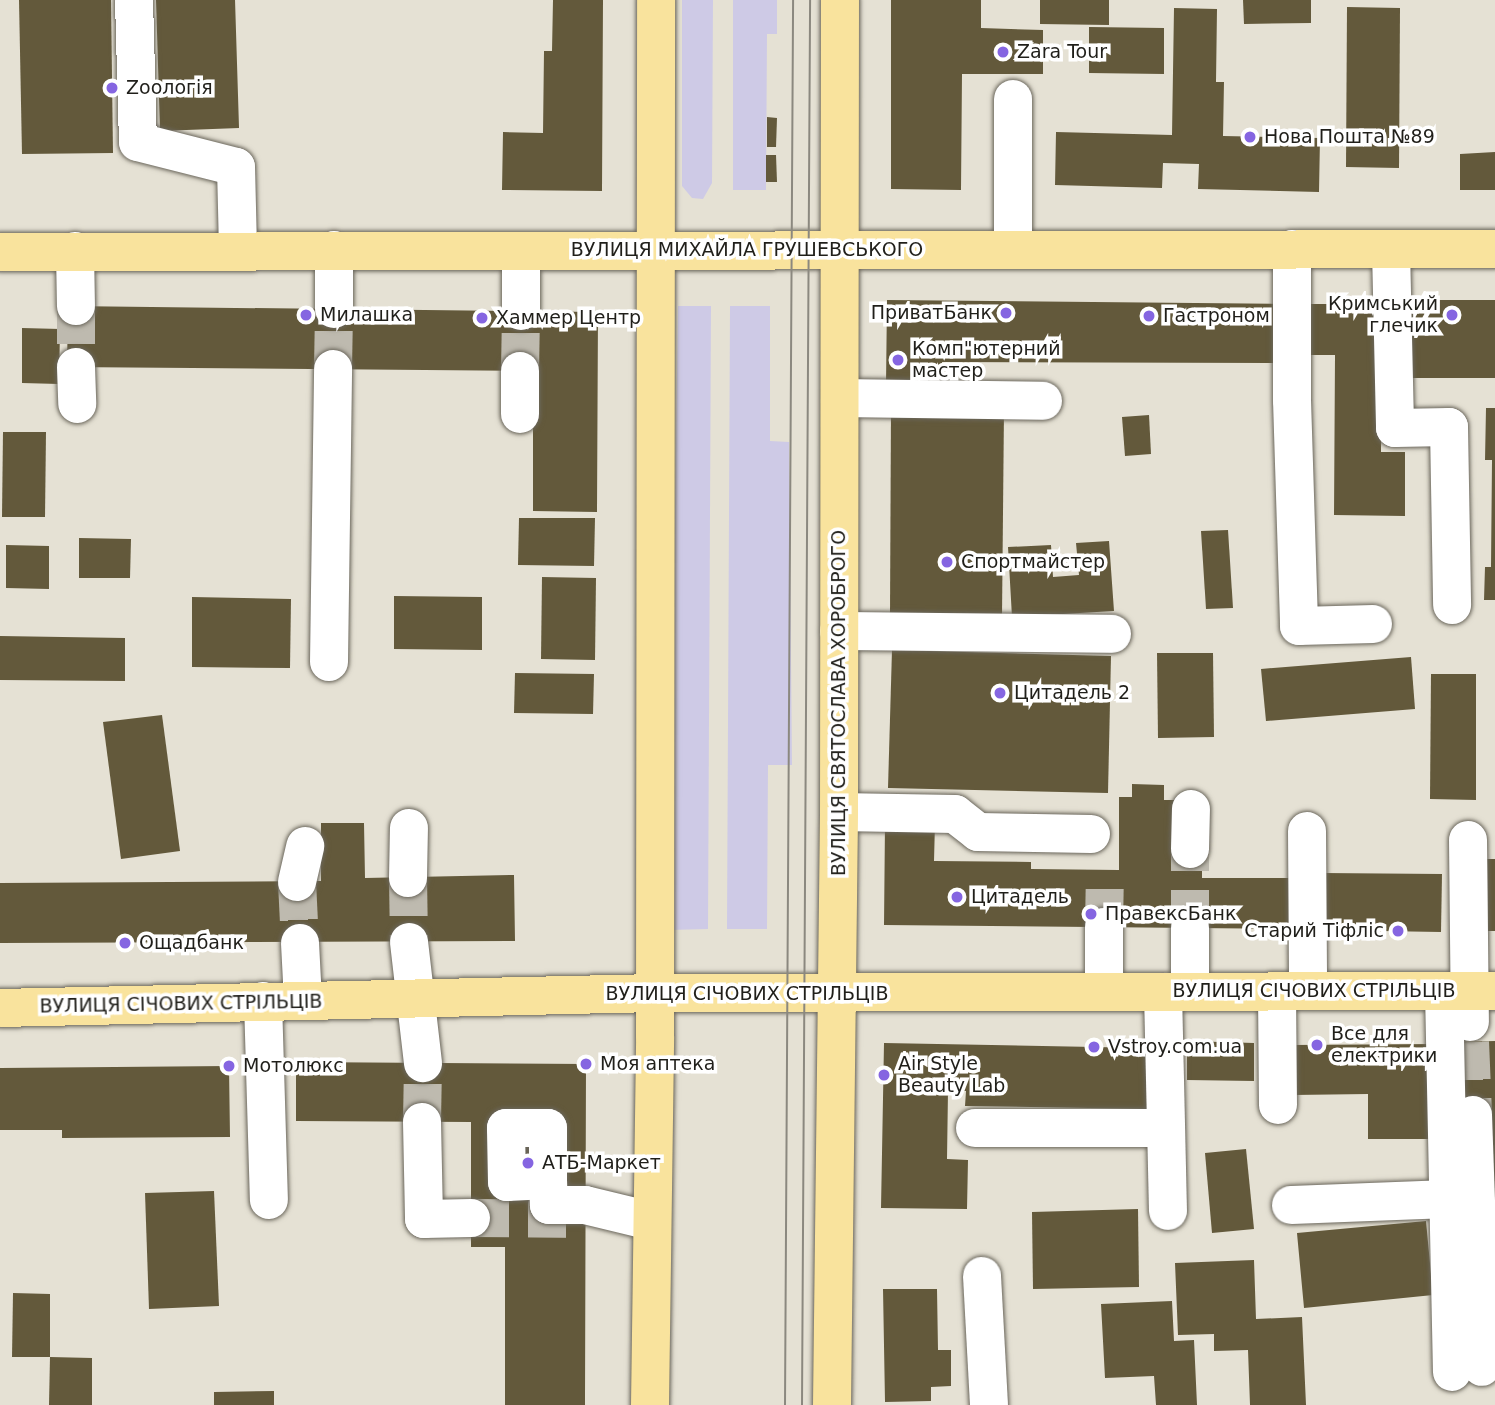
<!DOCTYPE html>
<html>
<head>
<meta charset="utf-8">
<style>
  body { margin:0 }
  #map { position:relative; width:1495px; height:1405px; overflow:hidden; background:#e5e1d4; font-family:"DejaVu Sans",sans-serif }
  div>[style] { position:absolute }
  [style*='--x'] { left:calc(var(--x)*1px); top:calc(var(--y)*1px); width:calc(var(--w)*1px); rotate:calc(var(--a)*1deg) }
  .green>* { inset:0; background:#cecae6 }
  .building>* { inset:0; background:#63593b }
  .minor-tunnel>* { height:38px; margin-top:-19px; transform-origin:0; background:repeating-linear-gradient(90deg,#bebaaf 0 38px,transparent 0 57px) }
  .roads { filter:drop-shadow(0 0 2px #6a665b) drop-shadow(0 0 2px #6a665b) }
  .minor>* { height:38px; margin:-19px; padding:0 19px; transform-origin:19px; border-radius:19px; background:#fff }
  .major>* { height:38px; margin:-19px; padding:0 19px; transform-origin:19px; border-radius:19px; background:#f9e39d }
  .tram>* { height:2px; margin:-1px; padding:0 1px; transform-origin:1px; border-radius:1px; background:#8b887f }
  .dots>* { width:19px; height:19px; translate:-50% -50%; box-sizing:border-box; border:4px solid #fff; border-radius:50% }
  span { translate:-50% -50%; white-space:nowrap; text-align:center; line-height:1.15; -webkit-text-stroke:7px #fff; paint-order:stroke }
  .poi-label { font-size:19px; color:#201f1a }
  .left { translate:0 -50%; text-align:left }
  .right { translate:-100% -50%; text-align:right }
  .street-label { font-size:19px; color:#201f1a }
</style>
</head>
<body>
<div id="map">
  <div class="green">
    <div style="clip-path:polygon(682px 0,713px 0,712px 183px,703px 199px,692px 198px,682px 186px)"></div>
    <div style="clip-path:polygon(733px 0,777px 0,777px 34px,767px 34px,766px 190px,733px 190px)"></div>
    <div style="clip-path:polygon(678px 306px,711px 306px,708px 929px,669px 930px)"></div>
    <div style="clip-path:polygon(730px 306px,770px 306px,770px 441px,789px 442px,792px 765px,768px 765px,767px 929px,727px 929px)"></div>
  </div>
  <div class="building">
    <div style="clip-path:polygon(19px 0,111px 0,113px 153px,22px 154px)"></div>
    <div style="clip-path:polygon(156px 0,235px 0,239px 128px,160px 131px)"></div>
    <div style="clip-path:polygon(553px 0,603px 0,602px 191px,502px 190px,503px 132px,543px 133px,544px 51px,552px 51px)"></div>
    <div style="clip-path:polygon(891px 0,981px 0,981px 28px,1043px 30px,1043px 74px,962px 74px,961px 190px,891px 189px)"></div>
    <div style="clip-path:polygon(1040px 0,1109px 0,1109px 25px,1040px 24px)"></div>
    <div style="clip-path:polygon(1243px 0,1311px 0,1311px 23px,1244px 24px)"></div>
    <div style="clip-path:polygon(1347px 7px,1400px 8px,1399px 168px,1346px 167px)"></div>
    <div style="clip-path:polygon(1174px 8px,1217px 9px,1216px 82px,1224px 82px,1223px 136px,1320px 138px,1319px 192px,1198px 189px,1199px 164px,1163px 163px,1162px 188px,1055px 185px,1056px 132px,1172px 135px)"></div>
    <div style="clip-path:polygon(1089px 27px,1164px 28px,1164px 74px,1089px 73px)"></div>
    <div style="clip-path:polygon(767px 117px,777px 118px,776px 147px,767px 147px)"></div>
    <div style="clip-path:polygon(1495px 152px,1495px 190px,1460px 190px,1460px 154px)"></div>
    <div style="clip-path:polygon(766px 155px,776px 155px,777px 182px,766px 182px)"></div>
    <div style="clip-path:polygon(887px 300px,1286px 304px,1286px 363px,942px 362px,942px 384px,886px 384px)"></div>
    <div style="clip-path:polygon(1403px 300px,1495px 300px,1495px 378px,1404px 378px)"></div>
    <div style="clip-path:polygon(1298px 304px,1382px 304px,1381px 452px,1405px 452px,1405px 516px,1334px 515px,1335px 355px,1297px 355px)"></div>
    <div style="clip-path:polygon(68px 306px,598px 312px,597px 512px,533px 511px,533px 371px,67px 367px)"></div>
    <div style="clip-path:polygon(22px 328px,60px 329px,59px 384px,22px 383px)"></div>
    <div style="clip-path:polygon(891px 407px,1004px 409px,1002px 616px,890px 615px)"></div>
    <div style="clip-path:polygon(1486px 408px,1495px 408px,1495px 600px,1484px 600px,1485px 567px,1491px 567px,1492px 460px,1485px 460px)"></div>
    <div style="clip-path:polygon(1149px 415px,1151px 454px,1125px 456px,1122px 417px)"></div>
    <div style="clip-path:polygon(3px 432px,46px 432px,45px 517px,2px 517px)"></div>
    <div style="clip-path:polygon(519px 518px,595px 518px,594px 566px,518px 565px)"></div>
    <div style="clip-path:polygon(1228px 530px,1233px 608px,1206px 609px,1201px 531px)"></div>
    <div style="clip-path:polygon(79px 538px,131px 539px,130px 578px,79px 578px)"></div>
    <div style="clip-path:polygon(1109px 541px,1114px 611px,1012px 617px,1008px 547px,1051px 545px,1053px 577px,1079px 575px,1076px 543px)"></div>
    <div style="clip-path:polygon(6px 545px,49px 546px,49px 589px,6px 588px)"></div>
    <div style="clip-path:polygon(542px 577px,596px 578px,595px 660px,541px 659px)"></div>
    <div style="clip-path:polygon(394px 596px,482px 597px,482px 650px,394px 649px)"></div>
    <div style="clip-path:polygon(192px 597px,291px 599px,290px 668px,192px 667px)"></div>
    <div style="clip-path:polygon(0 636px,125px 638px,125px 681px,0 680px)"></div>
    <div style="clip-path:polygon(892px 650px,1111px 656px,1108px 793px,888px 788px)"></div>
    <div style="clip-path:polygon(1157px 653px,1213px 653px,1214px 737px,1158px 738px)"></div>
    <div style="clip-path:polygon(1411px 657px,1415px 709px,1266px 721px,1261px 669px)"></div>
    <div style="clip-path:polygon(515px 673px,594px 674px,593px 714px,514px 713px)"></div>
    <div style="clip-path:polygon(1431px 674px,1476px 674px,1476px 800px,1430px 799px)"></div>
    <div style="clip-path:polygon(162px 715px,180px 851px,121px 859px,103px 722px)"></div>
    <div style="clip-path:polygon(1132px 784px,1164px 785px,1164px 800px,1178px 800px,1202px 849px,1202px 878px,1294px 878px,1294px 929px,884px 925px,885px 823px,935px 823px,934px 861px,1031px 862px,1031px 869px,1119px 870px,1119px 797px,1132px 797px)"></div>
    <div style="clip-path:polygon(321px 823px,364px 823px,365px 878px,514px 875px,515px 941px,0 943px,0 883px,321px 881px)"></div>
    <div style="clip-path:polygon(1487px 859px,1495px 859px,1495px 931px,1488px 931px)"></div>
    <div style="clip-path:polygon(1322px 873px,1442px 874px,1441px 932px,1321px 930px)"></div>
    <div style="clip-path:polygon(1187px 1041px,1254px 1043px,1254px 1081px,1187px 1080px)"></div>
    <div style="clip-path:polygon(1495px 1041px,1495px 1261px,1454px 1042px)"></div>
    <div style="clip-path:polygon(884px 1043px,1148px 1048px,1147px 1109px,965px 1106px,966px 1091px,948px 1091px,947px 1159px,968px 1160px,967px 1209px,881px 1208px)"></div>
    <div style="clip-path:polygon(1438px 1044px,1439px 1139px,1368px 1139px,1368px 1094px,1293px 1095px,1292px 1045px)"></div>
    <div style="clip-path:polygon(296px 1062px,586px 1064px,585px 1405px,505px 1405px,505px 1247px,471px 1247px,471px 1122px,296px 1121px)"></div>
    <div style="clip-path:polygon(229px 1066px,230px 1137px,62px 1138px,62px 1130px,0 1130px,0 1068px)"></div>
    <div style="clip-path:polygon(1246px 1149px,1254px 1229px,1212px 1233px,1205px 1153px)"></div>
    <div style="clip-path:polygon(214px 1191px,219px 1306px,149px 1309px,145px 1193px)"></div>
    <div style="clip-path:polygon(1138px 1209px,1139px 1287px,1033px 1289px,1032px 1212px)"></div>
    <div style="clip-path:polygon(1426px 1221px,1433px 1295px,1304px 1308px,1297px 1233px)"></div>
    <div style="clip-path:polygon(1254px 1260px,1256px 1319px,1302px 1317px,1306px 1405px,1250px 1405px,1248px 1350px,1214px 1351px,1214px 1334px,1178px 1335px,1175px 1263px)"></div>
    <div style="clip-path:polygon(883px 1289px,937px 1289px,938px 1350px,951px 1350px,951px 1386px,931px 1387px,931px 1401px,885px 1402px)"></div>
    <div style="clip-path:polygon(13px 1293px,50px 1294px,50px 1357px,12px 1357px)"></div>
    <div style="clip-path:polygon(1172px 1301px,1174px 1341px,1194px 1340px,1197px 1405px,1156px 1405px,1154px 1376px,1105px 1378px,1101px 1304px)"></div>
    <div style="clip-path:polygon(50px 1357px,92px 1358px,92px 1405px,49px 1405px)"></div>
    <div style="clip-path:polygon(274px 1391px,274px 1405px,214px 1405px,214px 1392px)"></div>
  </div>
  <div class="minor-tunnel">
    <div style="--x:76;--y:306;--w:61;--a:90"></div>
    <div style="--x:333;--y:369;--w:60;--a:-89"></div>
    <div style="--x:520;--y:371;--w:60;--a:-89"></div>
    <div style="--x:408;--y:878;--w:64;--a:89.1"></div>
    <div style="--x:297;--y:882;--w:61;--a:87.2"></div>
    <div style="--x:1104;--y:927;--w:57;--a:-89"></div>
    <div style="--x:1190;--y:928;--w:79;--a:-90"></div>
    <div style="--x:1470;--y:1042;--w:73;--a:87.6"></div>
    <div style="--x:422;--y:1122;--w:59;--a:-89"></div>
    <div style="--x:471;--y:1218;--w:114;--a:0.5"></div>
  </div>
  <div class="roads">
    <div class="minor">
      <div style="--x:134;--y:0;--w:142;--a:88.4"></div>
      <div style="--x:138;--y:142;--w:101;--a:14.3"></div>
      <div style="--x:236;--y:167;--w:84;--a:88.6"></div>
      <div style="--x:1013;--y:99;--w:151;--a:90"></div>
      <div style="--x:1292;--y:249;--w:151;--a:90"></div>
      <div style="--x:1292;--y:400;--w:226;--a:88.2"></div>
      <div style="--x:1299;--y:626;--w:74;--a:-1.5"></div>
      <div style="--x:1391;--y:249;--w:179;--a:88.7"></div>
      <div style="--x:1395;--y:428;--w:54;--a:-1.1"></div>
      <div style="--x:1449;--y:427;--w:178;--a:89"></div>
      <div style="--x:334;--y:250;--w:59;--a:90"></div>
      <div style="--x:75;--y:251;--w:55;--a:89"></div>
      <div style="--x:521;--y:311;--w:60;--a:-90"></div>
      <div style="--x:76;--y:367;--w:37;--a:88"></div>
      <div style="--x:840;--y:398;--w:203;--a:0.8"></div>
      <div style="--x:520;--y:414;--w:43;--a:-90"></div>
      <div style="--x:839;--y:631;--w:273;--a:0.6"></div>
      <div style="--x:329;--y:662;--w:293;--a:-89.2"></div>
      <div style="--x:839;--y:812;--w:116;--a:1"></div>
      <div style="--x:955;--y:814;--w:29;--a:38"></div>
      <div style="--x:978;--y:832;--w:113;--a:1"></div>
      <div style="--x:1307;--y:831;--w:160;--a:89.6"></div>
      <div style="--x:1468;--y:840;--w:182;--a:89.4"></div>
      <div style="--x:1190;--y:849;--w:40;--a:-88.6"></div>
      <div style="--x:408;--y:878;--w:50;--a:-88.9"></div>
      <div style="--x:297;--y:882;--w:37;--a:-77"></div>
      <div style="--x:1190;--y:928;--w:64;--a:90"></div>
      <div style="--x:409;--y:942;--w:122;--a:83.4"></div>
      <div style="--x:300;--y:943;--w:58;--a:87"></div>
      <div style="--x:1444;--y:991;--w:381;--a:88.8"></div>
      <div style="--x:1104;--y:992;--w:65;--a:-90"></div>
      <div style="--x:1163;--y:992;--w:219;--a:88.7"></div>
      <div style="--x:1277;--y:992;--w:113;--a:89.5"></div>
      <div style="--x:263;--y:1001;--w:199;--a:88.3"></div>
      <div style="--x:1473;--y:1115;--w:252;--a:88"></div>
      <div style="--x:422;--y:1122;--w:97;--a:88.8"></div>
      <div style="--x:424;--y:1219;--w:47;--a:-1.2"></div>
      <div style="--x:975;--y:1128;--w:191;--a:0"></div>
      <div style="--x:548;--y:1180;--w:41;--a:177.2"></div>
      <div style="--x:507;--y:1182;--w:54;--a:-91.1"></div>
      <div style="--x:506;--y:1128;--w:42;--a:0"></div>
      <div style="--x:548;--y:1128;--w:52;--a:90"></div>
      <div style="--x:548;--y:1180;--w:25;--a:88"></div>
      <div style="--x:549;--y:1205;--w:36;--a:0"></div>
      <div style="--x:585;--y:1205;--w:68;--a:13.6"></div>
      <div style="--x:1291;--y:1205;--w:158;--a:-2.2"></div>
      <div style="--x:982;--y:1276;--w:129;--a:86.9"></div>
    </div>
    <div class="major">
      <div style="--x:0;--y:252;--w:1495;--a:-0.11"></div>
      <div style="--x:0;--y:1008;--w:655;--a:-1.31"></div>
      <div style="--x:655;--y:993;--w:840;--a:-0.14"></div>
      <div style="--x:650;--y:1405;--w:368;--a:-89.2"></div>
      <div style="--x:655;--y:1037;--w:1037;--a:-89.94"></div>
      <div style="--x:832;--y:1405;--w:593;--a:-89.32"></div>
      <div style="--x:839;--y:812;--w:812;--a:-89.93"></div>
    </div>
  </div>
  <div class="tram">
    <div style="--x:785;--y:1405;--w:1405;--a:-89.67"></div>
    <div style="--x:802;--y:1405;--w:1405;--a:-89.67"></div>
  </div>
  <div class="dots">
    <div style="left:1003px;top:52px;background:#8565e1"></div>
    <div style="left:112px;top:88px;background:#8565e1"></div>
    <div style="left:1250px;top:137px;background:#8565e1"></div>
    <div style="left:1006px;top:313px;background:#8565e1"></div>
    <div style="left:306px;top:315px;background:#8565e1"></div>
    <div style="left:1452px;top:315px;background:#8565e1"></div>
    <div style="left:1149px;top:316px;background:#8565e1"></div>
    <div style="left:482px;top:318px;background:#8565e1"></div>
    <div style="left:898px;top:360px;background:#8565e1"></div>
    <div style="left:947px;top:562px;background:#8565e1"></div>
    <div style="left:1000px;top:693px;background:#8565e1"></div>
    <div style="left:957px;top:897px;background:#8565e1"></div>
    <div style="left:1091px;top:914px;background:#8565e1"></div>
    <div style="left:1398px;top:931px;background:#8565e1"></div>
    <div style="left:125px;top:943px;background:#8565e1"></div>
    <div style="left:1317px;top:1045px;background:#8565e1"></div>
    <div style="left:1094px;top:1047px;background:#8565e1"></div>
    <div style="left:586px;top:1064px;background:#8565e1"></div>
    <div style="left:229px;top:1066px;background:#8565e1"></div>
    <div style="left:884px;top:1075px;background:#8565e1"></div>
    <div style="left:528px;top:1163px;background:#8565e1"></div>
  </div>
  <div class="poi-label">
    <span class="left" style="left:1017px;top:52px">Zara Tour</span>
    <span class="left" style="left:126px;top:88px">Zooлогія</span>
    <span class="left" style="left:1264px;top:137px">Нова Пошта №89</span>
    <span class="right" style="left:1438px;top:315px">Кримський<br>глечик</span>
    <span class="right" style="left:992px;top:313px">ПриватБанк</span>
    <span class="left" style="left:320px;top:315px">Милашка</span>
    <span class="left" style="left:1163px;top:316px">Гастроном</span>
    <span class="left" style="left:496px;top:318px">Хаммер Центр</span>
    <span class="left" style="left:912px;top:360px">Комп"ютерний<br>мастер</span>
    <span class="left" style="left:961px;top:562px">Спортмайстер</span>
    <span class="left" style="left:1014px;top:693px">Цитадель 2</span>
    <span class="left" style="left:971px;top:897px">Цитадель</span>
    <span class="left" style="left:1105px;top:914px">ПравексБанк</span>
    <span class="right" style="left:1384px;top:931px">Старий Тіфліс</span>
    <span class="left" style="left:139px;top:943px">Ощадбанк</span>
    <span class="left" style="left:1331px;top:1045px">Все для<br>електрики</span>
    <span class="left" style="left:1108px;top:1047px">Vstroy.com.ua</span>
    <span class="left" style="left:600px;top:1064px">Моя аптека</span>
    <span class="left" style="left:898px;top:1075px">Air Style<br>Beauty Lab</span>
    <span class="left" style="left:243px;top:1066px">Мотолюкс</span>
    <span class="left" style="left:542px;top:1163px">АТБ-Маркет</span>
  </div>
  <div class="street-label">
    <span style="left:747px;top:250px">ВУЛИЦЯ МИХАЙЛА ГРУШЕВСЬКОГО</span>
    <span style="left:839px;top:703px;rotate:-90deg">ВУЛИЦЯ СВЯТОСЛАВА ХОРОБРОГО</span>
    <span style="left:1314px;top:991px">ВУЛИЦЯ СІЧОВИХ СТРІЛЬЦІВ</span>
    <span style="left:747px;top:994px">ВУЛИЦЯ СІЧОВИХ СТРІЛЬЦІВ</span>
    <span style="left:181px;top:1004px;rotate:-1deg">ВУЛИЦЯ СІЧОВИХ СТРІЛЬЦІВ</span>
  </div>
</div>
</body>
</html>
